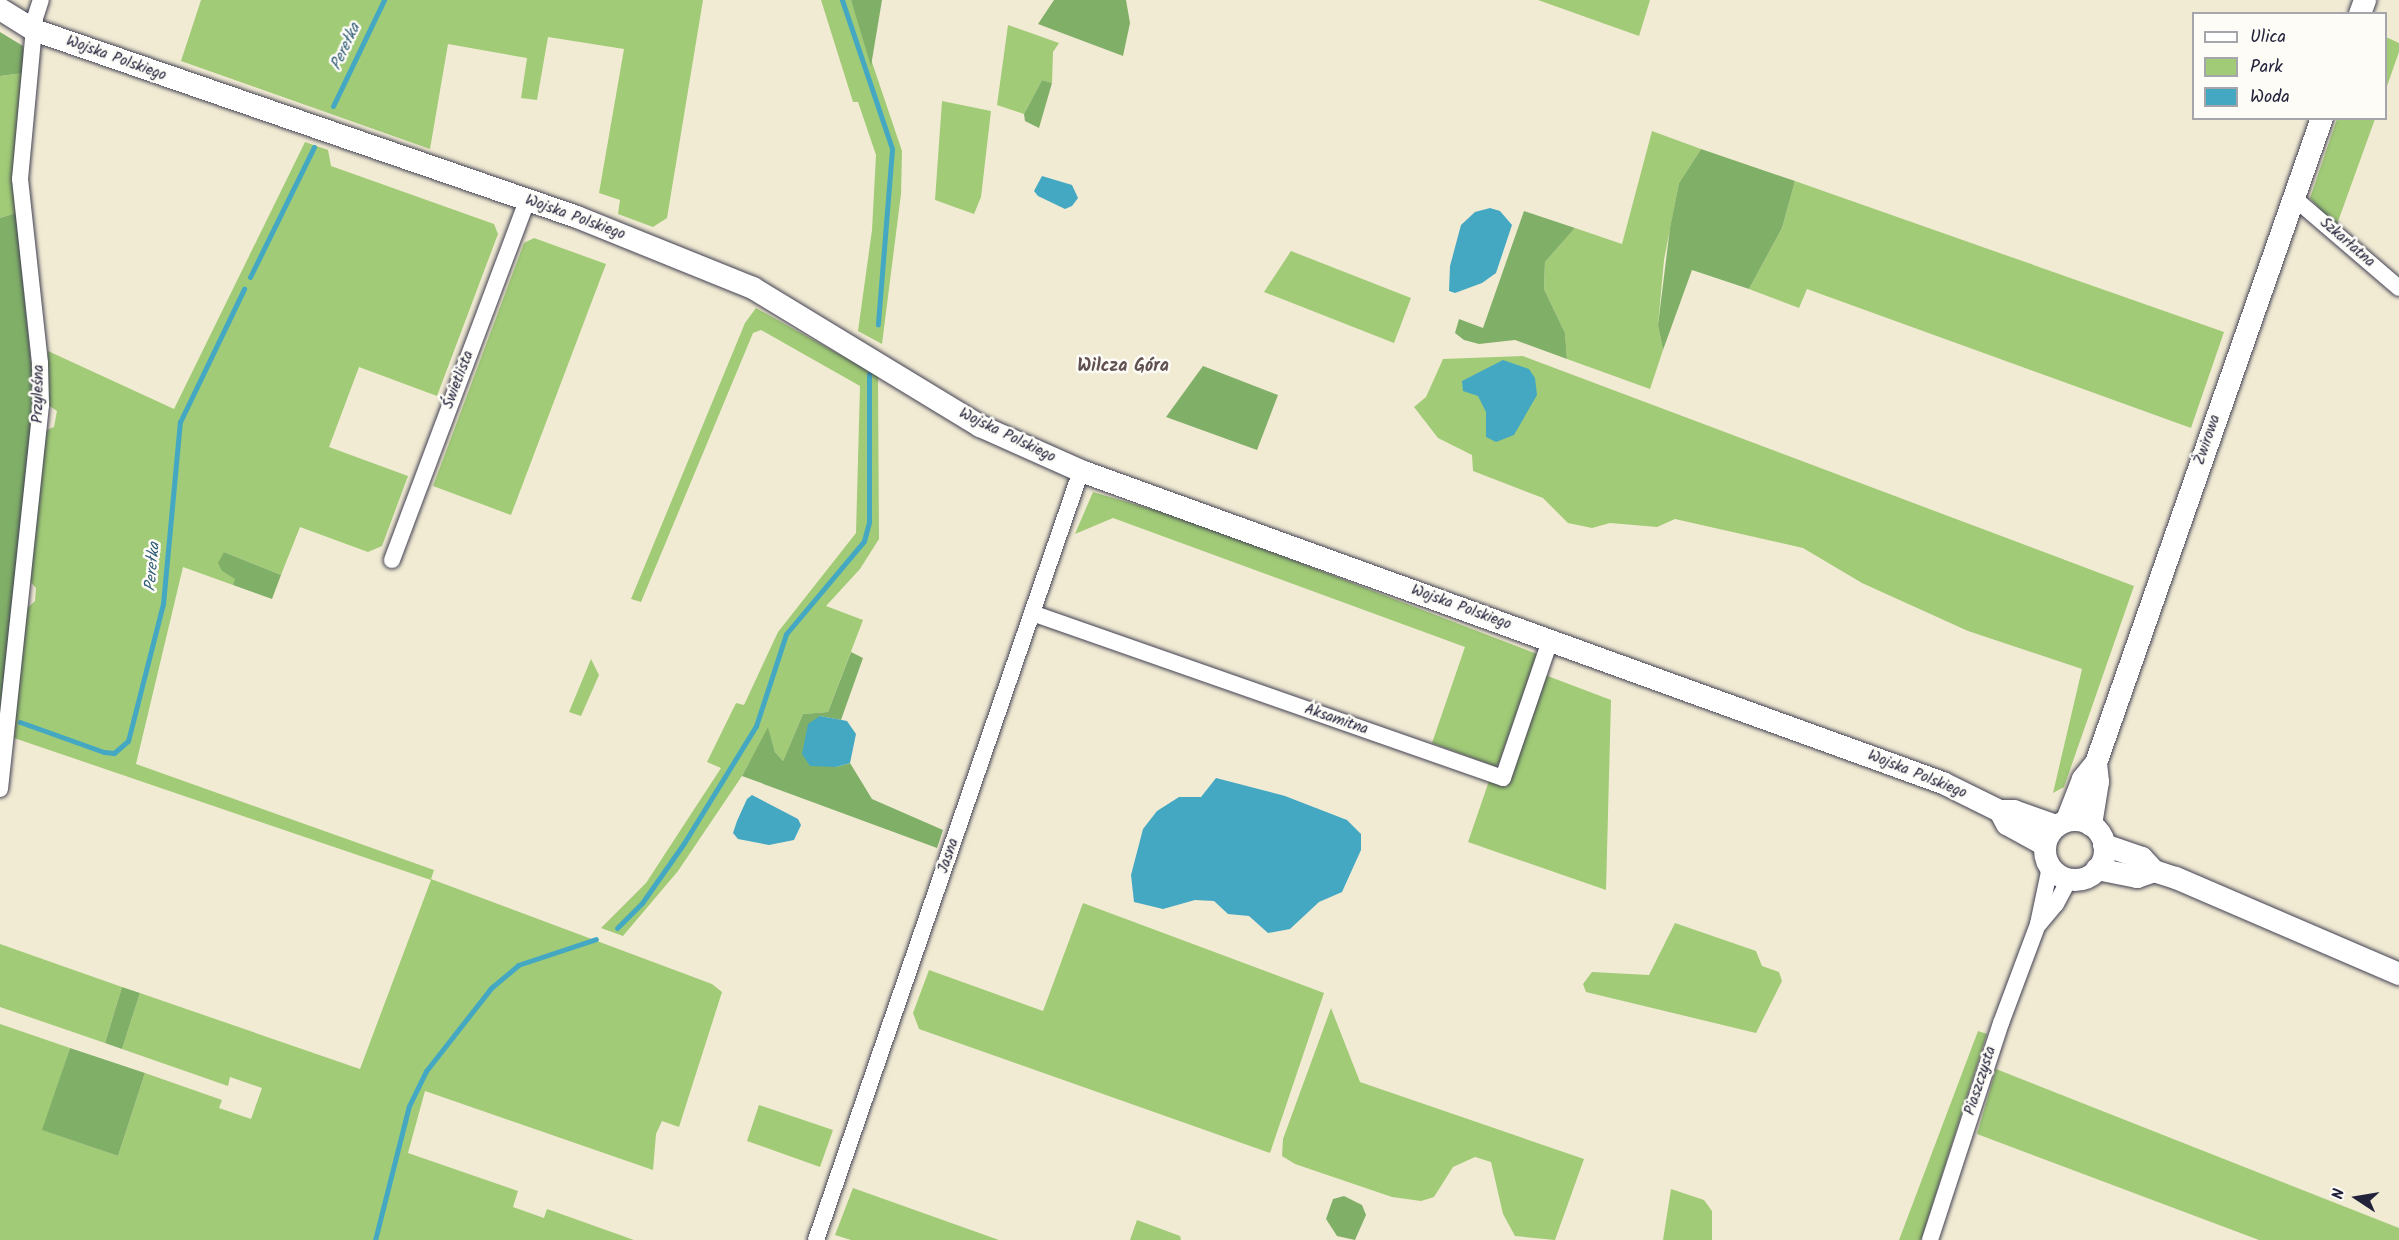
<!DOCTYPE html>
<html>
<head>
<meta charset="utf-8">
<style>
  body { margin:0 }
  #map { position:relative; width:2399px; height:1240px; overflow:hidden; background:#f2ebd4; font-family:Kalam,sans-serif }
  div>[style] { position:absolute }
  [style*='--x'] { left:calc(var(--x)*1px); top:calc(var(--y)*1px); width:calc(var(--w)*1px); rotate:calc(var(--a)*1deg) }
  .green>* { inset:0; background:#a1cb77 }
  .forest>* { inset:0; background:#80af68 }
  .water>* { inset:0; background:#44a8c3 }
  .stream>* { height:5px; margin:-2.5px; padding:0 2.5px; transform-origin:2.5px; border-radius:2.5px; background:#44a8c3 }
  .roads { filter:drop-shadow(0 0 2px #414052) drop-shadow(0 0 2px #414052) }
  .street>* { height:16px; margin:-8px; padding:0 8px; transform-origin:8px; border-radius:8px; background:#fff }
  .secondary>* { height:22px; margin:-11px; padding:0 11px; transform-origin:11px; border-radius:11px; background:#fff }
  .secondary>.ring { margin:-11px; padding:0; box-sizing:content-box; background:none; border:22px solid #fff; border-radius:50% }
  span { translate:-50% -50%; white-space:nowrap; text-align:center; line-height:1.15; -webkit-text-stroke:5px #fdfcf7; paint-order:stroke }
  .street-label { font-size:15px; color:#22223b }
  .water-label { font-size:16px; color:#315e78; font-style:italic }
  .quarter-label { font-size:18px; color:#605051; font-weight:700 }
  .legend { position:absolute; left:2192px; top:12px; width:195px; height:108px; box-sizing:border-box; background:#fdfcf7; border:2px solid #a5a5ac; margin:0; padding:8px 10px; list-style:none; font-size:18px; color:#22223b }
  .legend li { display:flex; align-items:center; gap:12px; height:30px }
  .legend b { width:30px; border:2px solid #a5a5ac }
  .north { position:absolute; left:2327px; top:1168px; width:60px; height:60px; -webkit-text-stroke:4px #fdfcf7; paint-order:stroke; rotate:282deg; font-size:16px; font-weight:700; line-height:24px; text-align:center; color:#22223b }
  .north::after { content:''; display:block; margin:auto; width:21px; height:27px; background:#22223b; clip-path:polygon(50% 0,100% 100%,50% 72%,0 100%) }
</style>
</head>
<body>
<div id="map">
  <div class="green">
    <div style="clip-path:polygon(201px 0,703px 0,667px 218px,653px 227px,618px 214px,620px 200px,599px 193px,624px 49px,548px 37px,537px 100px,521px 98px,527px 58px,448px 44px,430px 149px,181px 61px)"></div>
    <div style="clip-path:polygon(821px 0,851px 0,902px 151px,901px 194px,882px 344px,858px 331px,872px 230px,876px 155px,858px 102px,853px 102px)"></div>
    <div style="clip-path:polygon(1538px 0,1650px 0,1639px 36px)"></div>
    <div style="clip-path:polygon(1008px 25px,1059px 43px,1053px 52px,1052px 83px,1042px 80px,1024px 114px,997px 105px)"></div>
    <div style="clip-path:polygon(2386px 37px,2399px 43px,2399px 52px,2386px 89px)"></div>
    <div style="clip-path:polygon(24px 73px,16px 213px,0 218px,0 76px)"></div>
    <div style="clip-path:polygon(942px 101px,991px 111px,981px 197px,974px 214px,935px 200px)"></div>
    <div style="clip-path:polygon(2337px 119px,2375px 119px,2336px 227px,2310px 198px)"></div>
    <div style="clip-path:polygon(1652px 131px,1701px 149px,1679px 183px,1664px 260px,1658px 325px,1663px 350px,1650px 389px,1567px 359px,1565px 333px,1544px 289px,1545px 262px,1575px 228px,1622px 244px)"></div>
    <div style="clip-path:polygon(305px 142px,328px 150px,331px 166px,494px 224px,498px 234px,437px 396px,359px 367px,329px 447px,408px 476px,382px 546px,368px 552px,300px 527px,281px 575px,224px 552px,222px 571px,236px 579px,233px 585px,183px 567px,136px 764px,434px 870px,431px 879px,712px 984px,722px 992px,679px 1127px,662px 1121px,656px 1134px,653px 1170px,425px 1091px,408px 1153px,518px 1191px,513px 1207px,544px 1218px,547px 1209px,634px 1240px,0 1240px,0 1024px,70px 1048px,43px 1130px,118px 1156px,145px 1073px,222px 1100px,219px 1108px,251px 1119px,262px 1088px,230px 1077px,228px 1086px,122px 1049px,140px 993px,360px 1069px,431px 880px,14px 738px,26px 609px,35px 601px,36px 588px,28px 579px,42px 432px,54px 427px,57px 411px,48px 405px,48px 351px,174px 409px)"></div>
    <div style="clip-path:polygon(1795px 181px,2224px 332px,2191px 428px,1807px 289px,1799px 308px,1749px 289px,1782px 228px)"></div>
    <div style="clip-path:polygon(534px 238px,606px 264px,511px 515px,433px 486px,524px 243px)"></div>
    <div style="clip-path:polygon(1291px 251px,1411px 298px,1394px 343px,1264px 292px)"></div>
    <div style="clip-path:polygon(756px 308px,878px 376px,879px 539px,860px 569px,826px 606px,863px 620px,828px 712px,803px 714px,783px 761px,775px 752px,768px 728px,742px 776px,678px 871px,623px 936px,601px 928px,646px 883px,721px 768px,707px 762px,736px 703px,744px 705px,778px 632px,856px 533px,860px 386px,761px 330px,753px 333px,641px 602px,631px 599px,745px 323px)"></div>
    <div style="clip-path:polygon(1523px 356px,2134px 586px,2064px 787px,2053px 793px,2082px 669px,1968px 631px,1862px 583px,1803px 548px,1675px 519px,1657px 527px,1610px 523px,1592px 528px,1568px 523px,1543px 498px,1473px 471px,1472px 455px,1438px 438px,1414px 407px,1426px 397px,1443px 359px)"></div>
    <div style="clip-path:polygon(1093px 492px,1151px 509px,1152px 506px,1537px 654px,1499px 763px,1495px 766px,1432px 743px,1465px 647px,1113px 518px,1075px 534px)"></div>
    <div style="clip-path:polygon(591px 659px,599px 675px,581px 716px,569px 712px)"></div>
    <div style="clip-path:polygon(1545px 675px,1611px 700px,1606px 890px,1468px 842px,1489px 781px,1507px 787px)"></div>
    <div style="clip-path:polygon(1083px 903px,1324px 993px,1270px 1153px,919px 1029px,913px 1013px,929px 970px,1043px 1011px)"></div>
    <div style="clip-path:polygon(1675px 923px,1756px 951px,1762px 966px,1779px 972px,1782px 981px,1756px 1033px,1586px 992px,1583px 984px,1592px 972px,1649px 975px)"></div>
    <div style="clip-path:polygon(0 944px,122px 987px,105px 1043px,0 1007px)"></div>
    <div style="clip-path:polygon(1331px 1008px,1360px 1082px,1584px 1159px,1555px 1240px,1515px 1236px,1503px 1214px,1491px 1162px,1475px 1157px,1453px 1167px,1434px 1197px,1421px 1201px,1392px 1197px,1295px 1164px,1282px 1156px,1283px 1139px)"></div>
    <div style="clip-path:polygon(1978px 1031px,1987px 1034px,1921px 1240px,1899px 1240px)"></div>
    <div style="clip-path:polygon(1996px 1069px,2399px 1228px,2399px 1240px,2259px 1240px,1977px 1134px)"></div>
    <div style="clip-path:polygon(759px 1105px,833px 1130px,820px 1167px,747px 1141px)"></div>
    <div style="clip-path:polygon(853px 1188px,999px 1240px,851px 1240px,835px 1235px)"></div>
    <div style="clip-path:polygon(1671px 1189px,1704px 1200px,1712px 1211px,1712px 1240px,1663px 1240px)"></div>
    <div style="clip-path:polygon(1137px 1220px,1180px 1236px,1181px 1240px,1130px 1240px)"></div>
  </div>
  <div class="forest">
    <div style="clip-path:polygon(851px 0,882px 0,871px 66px)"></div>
    <div style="clip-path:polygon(1054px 0,1126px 0,1130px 23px,1123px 56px,1038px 24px)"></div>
    <div style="clip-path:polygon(0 32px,23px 46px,24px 73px,0 76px)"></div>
    <div style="clip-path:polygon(1042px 80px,1052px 83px,1039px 128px,1025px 121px,1024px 114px)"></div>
    <div style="clip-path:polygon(1701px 149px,1795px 181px,1782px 228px,1749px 289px,1692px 270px,1663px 350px,1658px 325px,1670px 228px,1679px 183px)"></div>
    <div style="clip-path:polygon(1524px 211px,1575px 228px,1545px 262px,1544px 289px,1565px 333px,1567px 359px,1515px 340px,1479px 344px,1464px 340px,1455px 333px,1459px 319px,1483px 328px)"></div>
    <div style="clip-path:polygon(16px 213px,35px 402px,0 757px,0 218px)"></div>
    <div style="clip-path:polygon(1203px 366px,1278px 395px,1257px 450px,1166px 417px)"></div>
    <div style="clip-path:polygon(224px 552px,281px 575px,272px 599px,233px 585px,235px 579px,222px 571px,218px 563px)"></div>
    <div style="clip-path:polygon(851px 652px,863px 658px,841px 720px,820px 716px,836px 767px,850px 763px,872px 799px,943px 830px,937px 848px,742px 776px,768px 727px,775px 752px,783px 761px,803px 714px,828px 712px)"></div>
    <div style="clip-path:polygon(122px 987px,140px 993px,122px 1049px,105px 1043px)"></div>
    <div style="clip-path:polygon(70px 1048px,145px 1073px,118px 1156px,42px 1130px)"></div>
    <div style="clip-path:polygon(1344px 1196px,1362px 1205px,1366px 1215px,1355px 1240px,1337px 1236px,1326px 1219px,1333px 1199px)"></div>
  </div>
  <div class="water">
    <div style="clip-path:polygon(1042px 176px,1072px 185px,1078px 198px,1072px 206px,1065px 209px,1038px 196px,1034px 191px)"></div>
    <div style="clip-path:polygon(1490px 208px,1500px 211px,1512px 225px,1496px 273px,1482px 283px,1455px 293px,1449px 291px,1450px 266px,1461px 225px,1475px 212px)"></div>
    <div style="clip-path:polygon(1503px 360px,1529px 369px,1535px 378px,1537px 395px,1514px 435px,1496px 442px,1486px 437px,1486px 412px,1478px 396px,1463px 391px,1462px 381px)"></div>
    <div style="clip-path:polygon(820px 716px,847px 721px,856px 734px,850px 763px,836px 767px,810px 766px,802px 754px,808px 724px)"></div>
    <div style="clip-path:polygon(1216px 778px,1285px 796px,1347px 820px,1361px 834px,1361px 850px,1342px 892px,1319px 902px,1290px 929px,1268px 933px,1249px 916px,1228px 914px,1214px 901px,1195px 900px,1163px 909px,1134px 902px,1131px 875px,1143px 829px,1157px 811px,1179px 797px,1201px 797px)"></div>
    <div style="clip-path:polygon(752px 795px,798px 819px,801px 825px,794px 840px,769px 845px,738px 839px,733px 833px,737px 821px,747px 799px)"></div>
  </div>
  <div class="stream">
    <div style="--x:842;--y:0;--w:157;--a:71.4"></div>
    <div style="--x:892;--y:149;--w:176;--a:94.6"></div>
    <div style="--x:333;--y:106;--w:118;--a:-64.3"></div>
    <div style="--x:250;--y:277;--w:145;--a:-63.8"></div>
    <div style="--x:20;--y:722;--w:89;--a:19.7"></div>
    <div style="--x:104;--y:752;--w:10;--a:6"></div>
    <div style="--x:114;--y:753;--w:18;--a:-41"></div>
    <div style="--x:128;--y:741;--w:141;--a:-75.7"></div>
    <div style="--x:163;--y:604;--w:183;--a:-84.7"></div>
    <div style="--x:180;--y:422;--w:148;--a:-64.3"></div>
    <div style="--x:617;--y:928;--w:35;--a:-45"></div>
    <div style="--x:642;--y:903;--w:73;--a:-55"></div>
    <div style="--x:684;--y:843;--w:137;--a:-58.4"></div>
    <div style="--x:756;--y:726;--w:97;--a:-71.9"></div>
    <div style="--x:786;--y:634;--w:121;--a:-50"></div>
    <div style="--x:864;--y:541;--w:20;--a:-75"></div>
    <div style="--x:869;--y:522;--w:148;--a:-90"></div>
    <div style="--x:375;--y:1240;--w:138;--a:-75.8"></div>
    <div style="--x:409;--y:1106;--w:39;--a:-64"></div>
    <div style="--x:426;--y:1071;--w:105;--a:-51.9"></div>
    <div style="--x:491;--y:988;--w:35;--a:-40"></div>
    <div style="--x:518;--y:965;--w:82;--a:-18.4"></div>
  </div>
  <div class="roads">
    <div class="street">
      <div style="--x:2294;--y:198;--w:138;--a:40.6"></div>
      <div style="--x:392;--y:560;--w:384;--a:-69.4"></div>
      <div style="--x:1032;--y:613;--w:499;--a:19.3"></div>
      <div style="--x:1503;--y:778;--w:145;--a:-71.1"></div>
      <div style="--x:0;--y:789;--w:386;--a:-83.9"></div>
      <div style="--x:41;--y:405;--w:42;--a:-91.4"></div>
      <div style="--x:40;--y:363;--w:185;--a:-96.2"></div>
      <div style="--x:20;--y:179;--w:162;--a:-84.7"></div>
      <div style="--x:35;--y:18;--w:19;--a:-72"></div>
      <div style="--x:2039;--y:924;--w:26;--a:-50"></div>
      <div style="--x:2056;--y:904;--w:27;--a:-62"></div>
      <div style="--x:816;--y:1240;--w:813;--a:-70.99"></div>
      <div style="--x:1930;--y:1240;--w:228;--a:-71.9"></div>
      <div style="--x:2001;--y:1023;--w:106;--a:-69.5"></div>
      <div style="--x:2038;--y:924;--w:58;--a:-78.1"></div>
    </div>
    <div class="secondary">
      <div style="--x:0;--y:9;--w:40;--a:32"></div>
      <div style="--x:34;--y:30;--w:574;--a:19"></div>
      <div style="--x:577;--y:217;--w:190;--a:22"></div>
      <div style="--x:753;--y:288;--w:266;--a:31.3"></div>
      <div style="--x:980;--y:426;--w:111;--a:24"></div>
      <div style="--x:1081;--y:471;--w:917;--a:19.9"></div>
      <div style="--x:1943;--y:783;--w:64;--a:26.2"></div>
      <div style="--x:2000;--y:811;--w:14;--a:0"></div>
      <div style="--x:2014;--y:811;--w:45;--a:19.7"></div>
      <div style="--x:2360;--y:14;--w:15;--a:-70"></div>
      <div style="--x:2000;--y:811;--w:15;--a:62"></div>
      <div style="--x:2007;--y:824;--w:43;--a:28.9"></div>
      <div class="ring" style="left:2045px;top:820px;width:38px;height:38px"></div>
      <div style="--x:2067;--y:820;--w:44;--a:-68.7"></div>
      <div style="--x:2083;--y:779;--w:21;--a:-51"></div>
      <div style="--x:2096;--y:763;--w:683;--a:-70.69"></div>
      <div style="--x:2091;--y:825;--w:44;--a:-80.8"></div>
      <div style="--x:2098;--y:782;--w:19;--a:-96"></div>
      <div style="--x:2104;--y:845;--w:40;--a:18.9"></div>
      <div style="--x:2142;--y:858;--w:18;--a:47"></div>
      <div style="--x:2097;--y:869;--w:41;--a:11.3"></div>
      <div style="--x:2137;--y:877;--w:18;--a:-19"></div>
      <div style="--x:2154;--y:871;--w:23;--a:18"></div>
      <div style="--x:2176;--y:878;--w:243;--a:23.3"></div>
    </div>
  </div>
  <div class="street-label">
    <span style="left:116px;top:59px;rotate:20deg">Wojska Polskiego</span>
    <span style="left:575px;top:218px;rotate:20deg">Wojska Polskiego</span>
    <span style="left:2347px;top:243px;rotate:41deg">Szkarłatna</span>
    <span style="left:459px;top:380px;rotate:-69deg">Świetlista</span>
    <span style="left:39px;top:394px;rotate:-89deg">Przyleśna</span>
    <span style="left:1007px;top:436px;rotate:26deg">Wojska Polskiego</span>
    <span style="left:2208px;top:440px;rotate:-71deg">Żwirowa</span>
    <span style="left:1461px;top:608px;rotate:20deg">Wojska Polskiego</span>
    <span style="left:1336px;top:720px;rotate:19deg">Aksamitna</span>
    <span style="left:1917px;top:775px;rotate:22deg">Wojska Polskiego</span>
    <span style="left:949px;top:856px;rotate:-71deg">Jasna</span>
    <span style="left:1981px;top:1081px;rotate:-72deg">Piaszczysta</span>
  </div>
  <div class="water-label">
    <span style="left:346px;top:47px;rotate:-65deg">Perełka</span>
    <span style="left:153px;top:567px;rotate:-85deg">Perełka</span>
  </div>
  <div class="quarter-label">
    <span style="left:1123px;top:367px">Wilcza Góra</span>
  </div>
  <ul class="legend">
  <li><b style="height:8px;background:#fff"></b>Ulica</li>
  <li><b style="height:16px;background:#a1cb77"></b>Park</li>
  <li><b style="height:16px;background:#44a8c3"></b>Woda</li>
  </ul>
  <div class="north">N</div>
</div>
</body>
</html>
